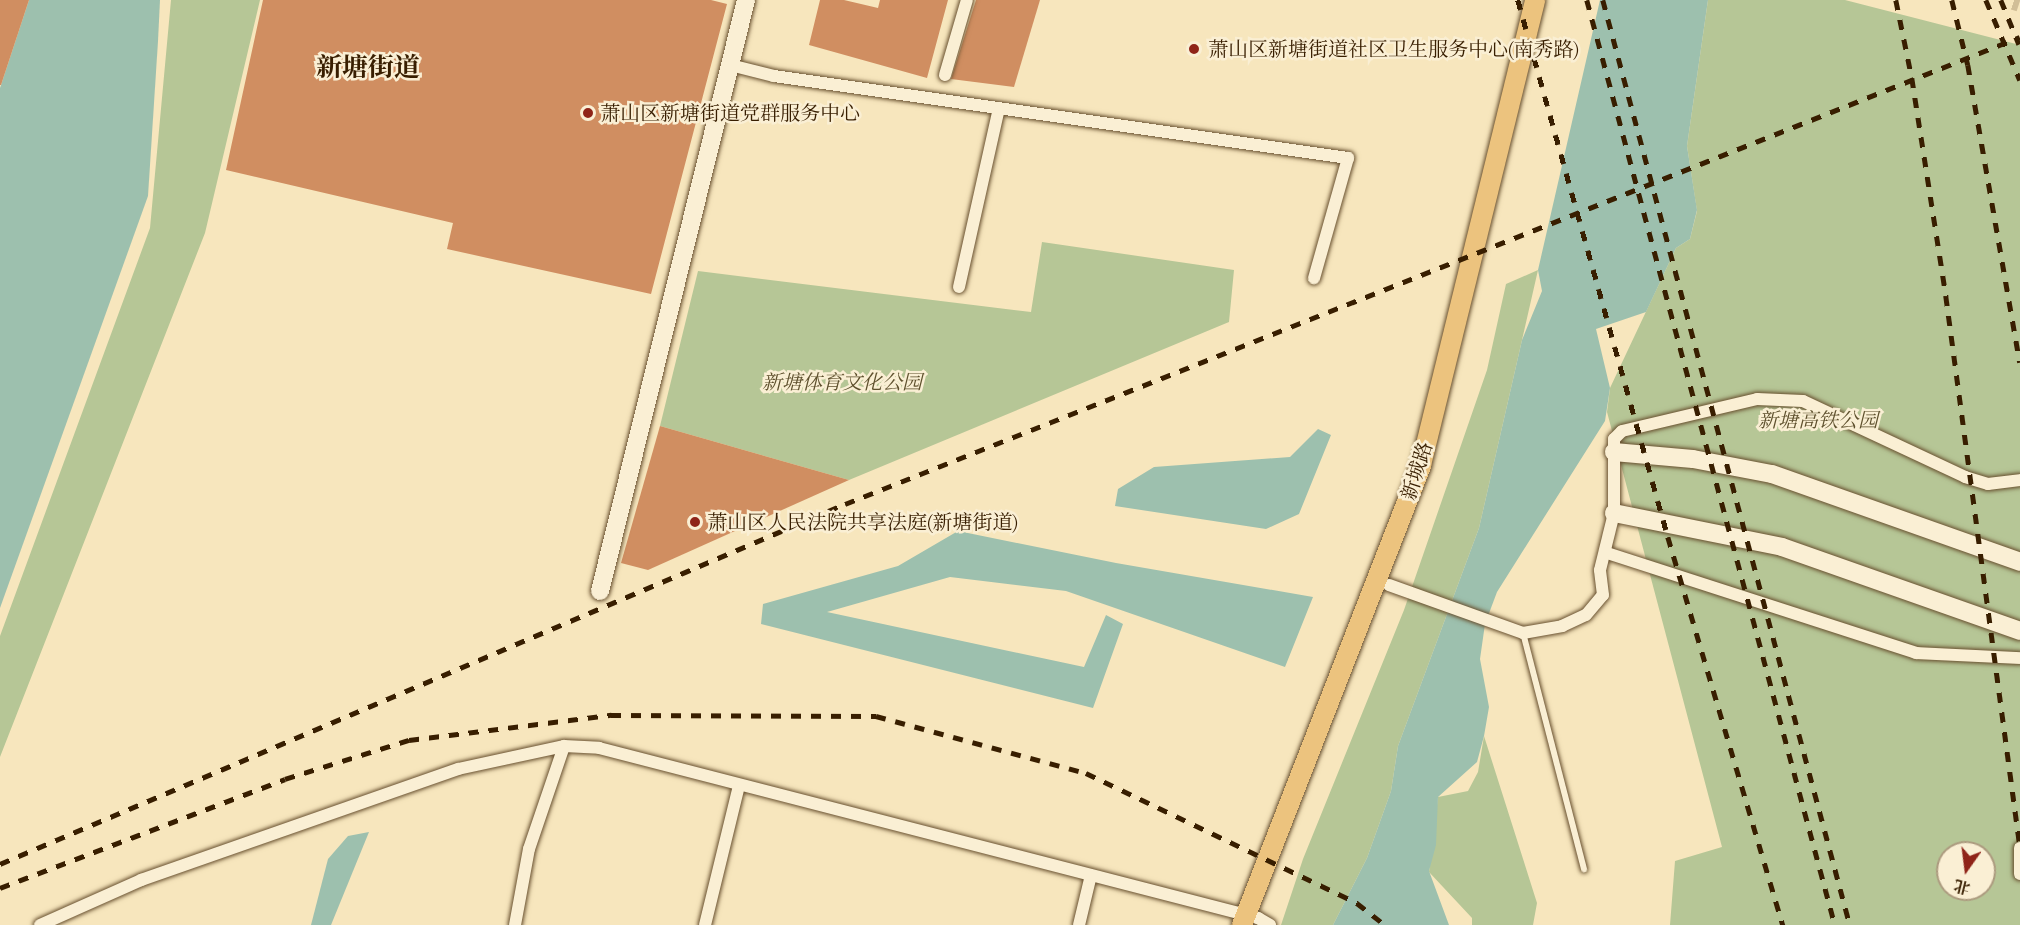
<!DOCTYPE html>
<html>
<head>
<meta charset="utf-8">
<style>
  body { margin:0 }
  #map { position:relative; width:2020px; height:925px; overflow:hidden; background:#f7e6bd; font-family:"IM FELL French Canon","Noto Serif SC",serif }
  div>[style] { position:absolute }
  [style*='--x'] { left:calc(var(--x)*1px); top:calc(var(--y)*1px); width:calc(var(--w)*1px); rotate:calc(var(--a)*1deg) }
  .green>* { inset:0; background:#b6c696 }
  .water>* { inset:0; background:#9dc0ae }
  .building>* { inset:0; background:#d08e61 }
  .primary-tunnel>* { height:20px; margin-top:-10px; transform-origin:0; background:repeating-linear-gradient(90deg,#d1be97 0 20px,transparent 0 30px) }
  .roads { filter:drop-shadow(0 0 2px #68502f) drop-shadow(0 0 2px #68502f) }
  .lane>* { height:6px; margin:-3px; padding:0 3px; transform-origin:3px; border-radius:3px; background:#faefd4 }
  .street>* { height:12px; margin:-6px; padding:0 6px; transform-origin:6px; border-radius:6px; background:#faefd4 }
  .secondary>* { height:18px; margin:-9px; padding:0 9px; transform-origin:9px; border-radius:9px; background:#faefd4 }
  .primary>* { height:20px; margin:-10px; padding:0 10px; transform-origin:10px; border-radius:10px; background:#ecc37e }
  .rail>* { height:4.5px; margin-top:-2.25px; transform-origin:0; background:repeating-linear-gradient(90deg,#381e00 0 10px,transparent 0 20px) }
  .dots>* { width:16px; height:16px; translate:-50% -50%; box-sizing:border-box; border:3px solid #faefd4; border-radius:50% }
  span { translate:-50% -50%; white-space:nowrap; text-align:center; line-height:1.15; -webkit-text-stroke:5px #faefd4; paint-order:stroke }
  .poi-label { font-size:20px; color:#381e00 }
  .left { translate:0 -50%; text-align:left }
  .park-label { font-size:20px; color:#5e502d; font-style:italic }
  .street-label { font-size:20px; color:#381e00 }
  .district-label { font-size:26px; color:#381e00; font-weight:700 }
  .north { position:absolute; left:1936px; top:841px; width:60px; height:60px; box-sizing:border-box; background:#faefd4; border:2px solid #ac9b7f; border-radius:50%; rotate:194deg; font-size:16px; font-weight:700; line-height:24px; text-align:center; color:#381e00 }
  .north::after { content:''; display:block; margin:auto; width:21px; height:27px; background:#8f2418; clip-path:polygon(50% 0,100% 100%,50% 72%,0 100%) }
</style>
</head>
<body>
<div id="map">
  <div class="green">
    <div style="clip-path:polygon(171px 0,260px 0,205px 233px,0 757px,0 636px,150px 228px)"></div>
    <div style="clip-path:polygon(evenodd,1708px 0,1845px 0,2020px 45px,2020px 925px,1670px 925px,1675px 861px,1722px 847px,1607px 412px,1610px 388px,1676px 248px,1690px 239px,1697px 211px,1687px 146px,1708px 0,1948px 853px,1984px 853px,1984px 889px,1948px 889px,1948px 853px)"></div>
    <div style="clip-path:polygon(1042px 242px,1234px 270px,1229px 322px,849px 480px,660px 426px,698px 271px,1031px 312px)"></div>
    <div style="clip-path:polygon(1538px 270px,1479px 528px,1398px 746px,1391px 791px,1367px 858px,1333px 925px,1281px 925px,1303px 859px,1404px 610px,1487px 370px,1506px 284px)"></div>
    <div style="clip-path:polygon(1484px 736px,1537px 903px,1533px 925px,1472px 925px,1472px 918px,1429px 872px,1438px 797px,1468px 791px,1478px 772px)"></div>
  </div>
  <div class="water">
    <div style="clip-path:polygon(29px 0,160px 0,158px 41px,148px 196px,0 608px,0 88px)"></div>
    <div style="clip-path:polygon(1600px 0,1708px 0,1687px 146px,1697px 210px,1690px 239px,1676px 248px,1646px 312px,1596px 329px,1610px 388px,1605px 421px,1497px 592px,1485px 624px,1480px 659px,1489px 707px,1484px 736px,1477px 762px,1438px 797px,1436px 845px,1429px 871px,1449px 925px,1333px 925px,1367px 858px,1391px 791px,1398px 746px,1479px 528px,1522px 340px,1542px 291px,1538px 270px)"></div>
    <div style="clip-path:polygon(1318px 429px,1331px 435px,1299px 514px,1266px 529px,1115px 506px,1118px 489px,1154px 467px,1290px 457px)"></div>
    <div style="clip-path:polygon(958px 531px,1116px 563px,1313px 597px,1285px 667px,1066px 591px,950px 577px,827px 612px,1084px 667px,1106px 615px,1123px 624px,1093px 708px,761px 624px,763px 604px,898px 566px)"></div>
    <div style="clip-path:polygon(369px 832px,331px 925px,311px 925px,328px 859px,348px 836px)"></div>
  </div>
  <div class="building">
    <div style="clip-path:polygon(0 0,29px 0,1px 85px,0 85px)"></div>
    <div style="clip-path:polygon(263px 0,711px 0,727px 4px,651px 294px,447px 249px,453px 223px,226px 170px)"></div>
    <div style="clip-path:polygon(820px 0,844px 0,878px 8px,880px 0,948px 0,927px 78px,809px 45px)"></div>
    <div style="clip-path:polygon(976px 0,1040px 0,1014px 87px,951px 79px)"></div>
    <div style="clip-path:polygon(660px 426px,849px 480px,648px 570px,621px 563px)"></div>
  </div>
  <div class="primary-tunnel">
    <div style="--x:2014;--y:0;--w:6;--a:18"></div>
  </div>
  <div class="roads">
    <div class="lane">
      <div style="--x:1523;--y:633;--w:244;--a:75.5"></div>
    </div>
    <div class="street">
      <div style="--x:730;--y:65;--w:45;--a:14"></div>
      <div style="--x:774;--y:76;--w:580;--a:8.13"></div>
      <div style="--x:1348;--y:158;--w:125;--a:105.8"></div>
      <div style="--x:945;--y:75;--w:78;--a:-73.7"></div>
      <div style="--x:959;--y:287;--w:183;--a:-77.4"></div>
      <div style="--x:1607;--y:553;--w:325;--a:17.9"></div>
      <div style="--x:1916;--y:653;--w:104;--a:2.8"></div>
      <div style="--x:1389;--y:585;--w:142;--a:19.7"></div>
      <div style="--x:1523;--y:633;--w:40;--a:-10"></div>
      <div style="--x:1562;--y:626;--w:26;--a:-25"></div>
      <div style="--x:1586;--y:615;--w:26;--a:-50"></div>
      <div style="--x:1603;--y:595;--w:25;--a:-97"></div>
      <div style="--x:1600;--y:570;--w:59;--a:-76.2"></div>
      <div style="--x:1614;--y:513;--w:74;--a:-90"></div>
      <div style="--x:1614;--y:439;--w:11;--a:-45"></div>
      <div style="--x:1622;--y:431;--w:139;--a:-13.3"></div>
      <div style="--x:1757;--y:399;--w:46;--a:2.5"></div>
      <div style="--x:1803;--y:401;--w:179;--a:25.1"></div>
      <div style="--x:1965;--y:477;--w:24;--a:17"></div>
      <div style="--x:1988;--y:484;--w:32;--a:-7"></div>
      <div style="--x:2020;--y:848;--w:26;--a:90"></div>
      <div style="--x:40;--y:925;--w:111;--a:-24"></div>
      <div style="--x:141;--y:880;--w:336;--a:-19.3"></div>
      <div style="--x:458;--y:769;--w:108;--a:-12.2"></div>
      <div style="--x:564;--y:746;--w:35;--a:3"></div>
      <div style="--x:599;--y:748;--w:681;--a:14.47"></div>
      <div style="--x:1258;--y:918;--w:14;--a:30"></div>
      <div style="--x:515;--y:925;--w:77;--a:-79.6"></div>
      <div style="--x:529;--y:849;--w:109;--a:-71.2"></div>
      <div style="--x:705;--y:925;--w:144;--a:-76.3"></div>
      <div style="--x:1079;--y:925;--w:51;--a:-76.5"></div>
    </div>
    <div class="secondary">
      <div style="--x:1614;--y:452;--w:79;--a:5.1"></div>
      <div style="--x:1693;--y:459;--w:80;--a:10.8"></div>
      <div style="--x:1772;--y:474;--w:263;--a:19.5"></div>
      <div style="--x:1614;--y:513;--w:171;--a:11.4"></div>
      <div style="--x:1782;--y:547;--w:252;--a:19.4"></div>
      <div style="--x:600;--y:591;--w:609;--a:-76.12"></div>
    </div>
    <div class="primary">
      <div style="--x:1242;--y:925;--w:494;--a:-68.7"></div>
      <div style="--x:1421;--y:465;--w:479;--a:-76.2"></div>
    </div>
  </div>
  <div class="rail">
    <div style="--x:1518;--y:0;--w:558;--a:74.39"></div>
    <div style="--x:1668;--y:537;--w:405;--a:73.5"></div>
    <div style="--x:1587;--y:0;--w:958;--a:74.99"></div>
    <div style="--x:1603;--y:0;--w:957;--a:75.05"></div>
    <div style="--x:1896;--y:0;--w:80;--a:78.4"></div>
    <div style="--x:1912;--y:78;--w:221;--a:81.1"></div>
    <div style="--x:1946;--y:296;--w:555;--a:82.34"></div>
    <div style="--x:1952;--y:0;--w:67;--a:76.2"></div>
    <div style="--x:1968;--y:65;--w:302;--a:80.1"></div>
    <div style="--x:1986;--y:0;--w:87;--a:67"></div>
    <div style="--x:2001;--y:0;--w:48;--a:67.8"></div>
    <div style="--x:0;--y:864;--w:918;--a:-23.08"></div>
    <div style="--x:845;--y:504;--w:1264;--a:-21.68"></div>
    <div style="--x:0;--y:888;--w:305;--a:-20.9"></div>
    <div style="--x:285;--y:779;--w:130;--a:-17.5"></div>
    <div style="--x:409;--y:740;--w:204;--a:-7.1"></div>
    <div style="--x:611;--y:715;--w:265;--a:0.2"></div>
    <div style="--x:876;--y:716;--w:218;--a:15.2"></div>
    <div style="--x:1086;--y:773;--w:301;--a:25.6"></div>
    <div style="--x:1357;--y:903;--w:36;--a:38"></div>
  </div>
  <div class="dots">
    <div style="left:1194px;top:49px;background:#8f2418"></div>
    <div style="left:588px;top:113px;background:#8f2418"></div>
    <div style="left:695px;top:522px;background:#8f2418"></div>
  </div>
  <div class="poi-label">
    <span class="left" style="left:1208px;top:49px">萧山区新塘街道社区卫生服务中心(南秀路)</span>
    <span class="left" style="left:600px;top:113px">萧山区新塘街道党群服务中心</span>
    <span class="left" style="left:707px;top:522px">萧山区人民法院共享法庭(新塘街道)</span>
  </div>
  <div class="park-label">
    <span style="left:842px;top:382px">新塘体育文化公园</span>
    <span style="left:1818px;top:420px">新塘高铁公园</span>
  </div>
  <div class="street-label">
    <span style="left:1417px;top:471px;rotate:-72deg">新城路</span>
  </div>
  <div class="district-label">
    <span style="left:368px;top:68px">新塘街道</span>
  </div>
  <div class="north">北</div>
</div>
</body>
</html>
